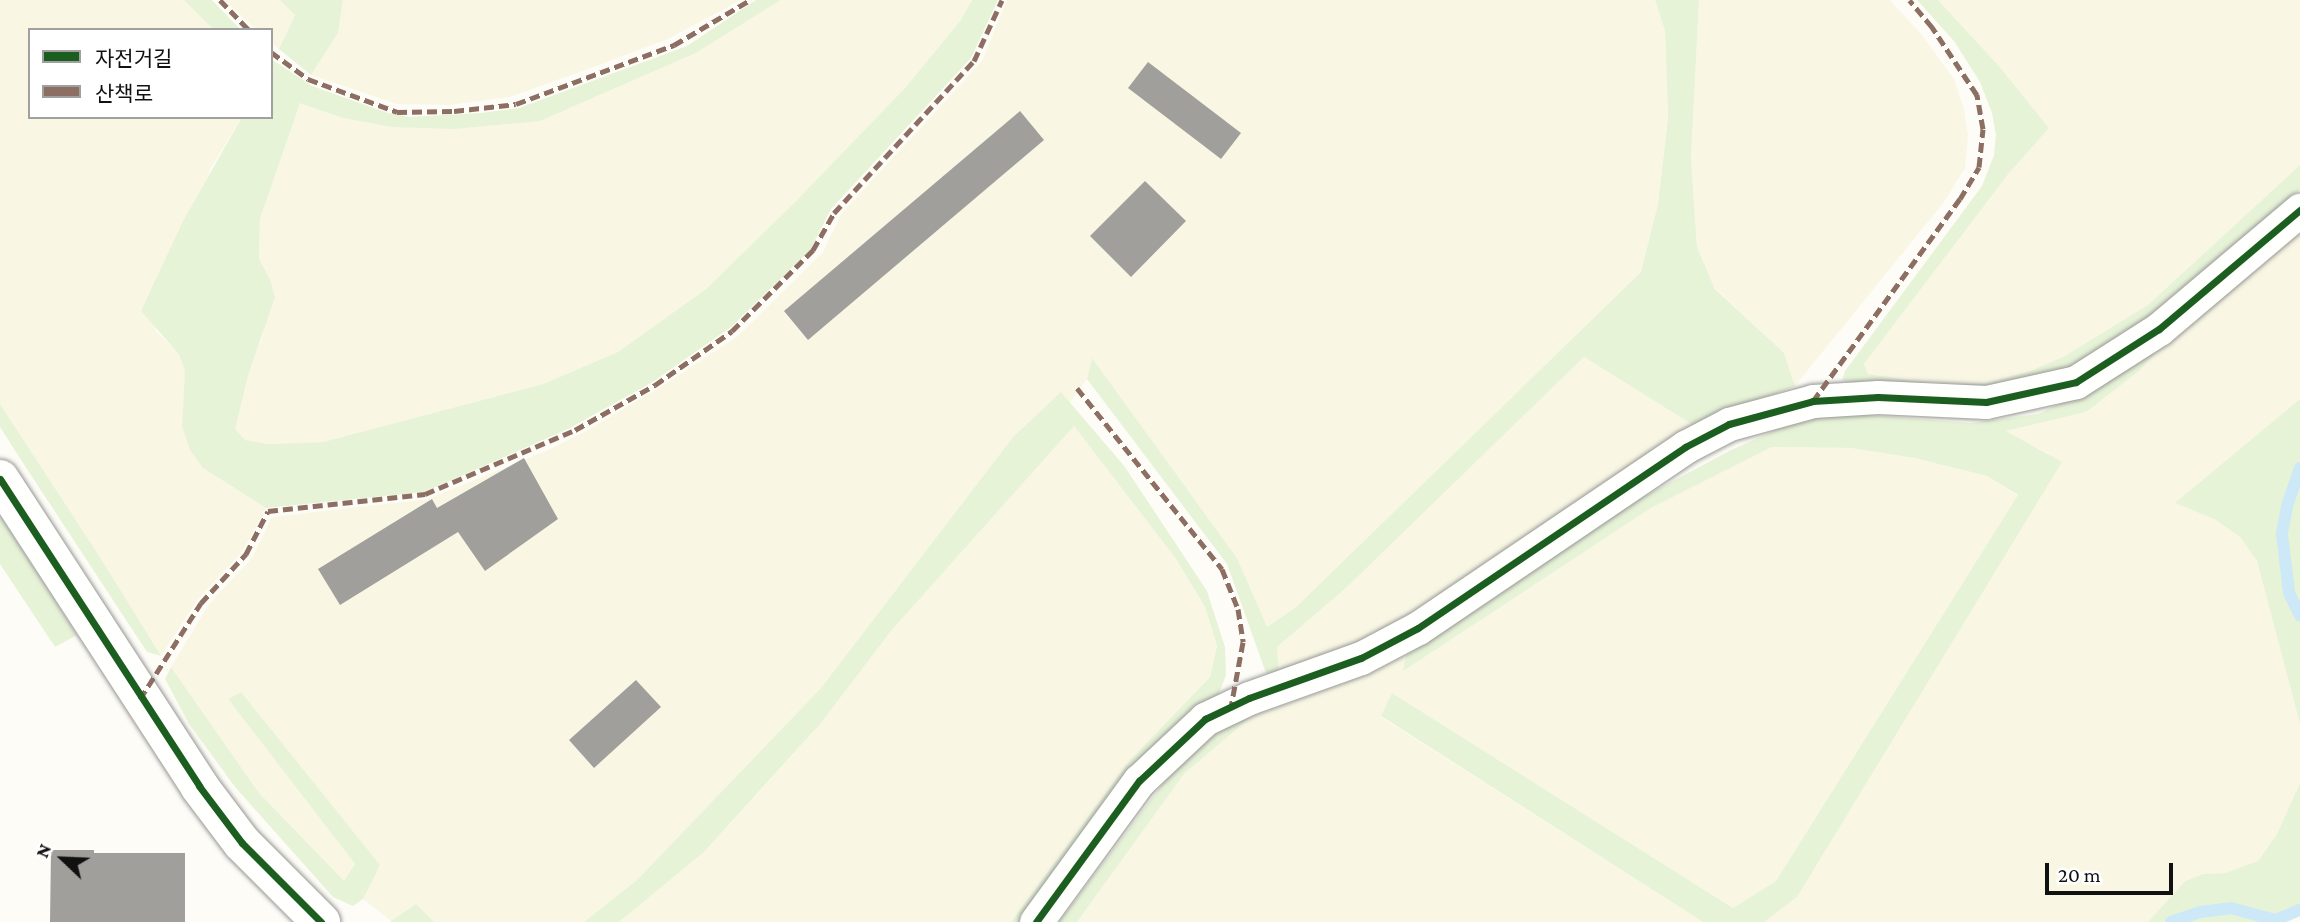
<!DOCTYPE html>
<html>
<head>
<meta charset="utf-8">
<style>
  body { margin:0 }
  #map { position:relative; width:2300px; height:922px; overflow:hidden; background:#fdfcf7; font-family:"Crimson Pro","Noto Sans KR",serif }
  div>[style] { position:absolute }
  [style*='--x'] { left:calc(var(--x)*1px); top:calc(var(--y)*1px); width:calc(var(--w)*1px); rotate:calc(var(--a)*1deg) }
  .farmland>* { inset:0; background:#f9f7e4 }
  .green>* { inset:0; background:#e7f3d7 }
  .stream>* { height:12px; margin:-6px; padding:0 6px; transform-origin:6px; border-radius:6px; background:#cde8f7 }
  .building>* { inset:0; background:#a19f9c }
  .roads { filter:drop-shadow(0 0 2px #979795) drop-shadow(0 0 2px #979795) }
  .minor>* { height:33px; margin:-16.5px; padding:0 16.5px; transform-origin:16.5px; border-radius:16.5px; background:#fffffe }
  .tertiary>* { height:38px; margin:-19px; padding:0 19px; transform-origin:19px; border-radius:19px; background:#fffffe }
  .quiet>* { height:5px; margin-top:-2.5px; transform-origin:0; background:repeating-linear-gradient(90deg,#8d6e63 0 10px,transparent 0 15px) }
  .cycleway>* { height:7px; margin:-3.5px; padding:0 3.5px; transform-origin:3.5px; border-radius:3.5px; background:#1b5e20 }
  span { translate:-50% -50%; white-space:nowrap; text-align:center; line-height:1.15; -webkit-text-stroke:7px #fff; paint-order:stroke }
  .legend { position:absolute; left:28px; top:28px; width:245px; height:91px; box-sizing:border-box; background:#fff; border:2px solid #a0a0a0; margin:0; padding:9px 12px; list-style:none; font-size:21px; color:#111 }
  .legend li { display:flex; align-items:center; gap:14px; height:35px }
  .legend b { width:35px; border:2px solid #a0a0a0 }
  .north { position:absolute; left:28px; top:824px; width:70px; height:70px; -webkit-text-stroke:5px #fff; paint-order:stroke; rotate:293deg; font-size:19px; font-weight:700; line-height:28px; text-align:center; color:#111 }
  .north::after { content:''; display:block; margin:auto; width:24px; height:32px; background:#111; clip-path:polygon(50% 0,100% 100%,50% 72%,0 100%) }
  .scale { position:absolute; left:2045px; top:863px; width:128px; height:32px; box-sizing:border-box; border:4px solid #111; border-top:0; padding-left:9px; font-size:21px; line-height:24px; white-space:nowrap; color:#111; -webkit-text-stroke:5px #fff; paint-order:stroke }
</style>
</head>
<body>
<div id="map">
  <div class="farmland">
    <div style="clip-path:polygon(0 0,184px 0,214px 30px,30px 30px,30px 117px,242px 117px,211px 168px,155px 330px,179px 353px,223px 481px,266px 508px,242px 552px,198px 599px,161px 656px,0 404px)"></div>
    <div style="clip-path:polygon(224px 0,280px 0,295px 15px,279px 49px,271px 43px,271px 30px,257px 30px)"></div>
    <div style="clip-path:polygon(343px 0,741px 0,668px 39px,591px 68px,510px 97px,449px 105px,397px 104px,311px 75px,338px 33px)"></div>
    <div style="clip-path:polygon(781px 0,972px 0,960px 21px,905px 88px,796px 201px,706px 289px,618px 352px,543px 384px,323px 442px,269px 444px,244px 440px,234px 429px,248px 376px,263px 335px,270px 279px,259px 260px,260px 219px,300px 102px,343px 118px,391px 127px,570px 108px,696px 53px)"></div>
    <div style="clip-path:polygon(1007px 0,1655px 0,1665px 31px,1668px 118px,1658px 204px,1641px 272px,1296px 607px,1266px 628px,1237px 558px,1092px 359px,1087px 379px,1069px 403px,1061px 393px,1013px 437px,821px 688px,637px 880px,584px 922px,434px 922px,416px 904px,391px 921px,363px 899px,379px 865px,240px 692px,228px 699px,355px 864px,344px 882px,259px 793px,171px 667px,209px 604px,252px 558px,272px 517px,428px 499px,548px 450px,584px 432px,659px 388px,738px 336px,823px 252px,841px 214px,982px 61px)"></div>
    <div style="clip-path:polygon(1699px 0,1890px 0,1922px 35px,1954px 79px,1964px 109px,1968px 136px,1965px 168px,1944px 202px,1795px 386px,1784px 353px,1715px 288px,1697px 247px,1691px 158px)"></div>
    <div style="clip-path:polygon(1938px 0,2300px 0,2300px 165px,2149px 304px,2065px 356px,2030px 371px,1983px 384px,1935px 384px,1867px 374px,1864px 364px,2009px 173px,2049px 128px,1999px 66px)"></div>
    <div style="clip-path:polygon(2300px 233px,2300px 399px,2176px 503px,2214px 519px,2240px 537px,2257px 561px,2300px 724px,2300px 783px,2277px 834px,2258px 861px,2225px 873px,2203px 874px,2185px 881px,2148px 922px,1764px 922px,1797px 897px,2049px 454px,2004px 431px,2086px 412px,2166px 341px)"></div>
    <div style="clip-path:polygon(1584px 357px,1701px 430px,1370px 646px,1279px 673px,1277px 647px,1346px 588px)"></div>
    <div style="clip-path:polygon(1074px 426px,1176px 559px,1205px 607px,1217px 646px,1210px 677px,1129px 761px,1011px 922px,619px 922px,704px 852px,779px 770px,821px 723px,891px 631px)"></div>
    <div style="clip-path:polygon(1772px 447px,1851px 448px,1914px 458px,1987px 476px,2018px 496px,1776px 881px,1733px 908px,1392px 693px,1381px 717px,1703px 922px,1077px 922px,1184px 774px,1251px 717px,1365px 676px,1406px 656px,1404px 670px,1651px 508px)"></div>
  </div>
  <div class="green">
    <div style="clip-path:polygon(184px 0,212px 0,241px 30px,214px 30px)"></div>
    <div style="clip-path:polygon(280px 0,343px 0,338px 33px,311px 75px,279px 49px,295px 15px)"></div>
    <div style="clip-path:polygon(756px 0,781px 0,696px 53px,540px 121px,454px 129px,391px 127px,343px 118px,300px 103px,260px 219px,259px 259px,270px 279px,275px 297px,248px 376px,235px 429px,245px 440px,269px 444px,323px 442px,543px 384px,618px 352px,706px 289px,796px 201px,905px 88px,960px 21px,972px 0,998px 0,971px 58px,831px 209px,810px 250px,731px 327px,651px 383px,568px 429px,424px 492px,266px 508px,203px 468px,190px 450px,182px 426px,185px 371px,179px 354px,141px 311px,183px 221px,242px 117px,271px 117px,271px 59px,312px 86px,388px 113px,409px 117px,481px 113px,519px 108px,687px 46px)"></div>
    <div style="clip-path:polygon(1655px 0,1699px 0,1691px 158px,1697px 247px,1715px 289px,1784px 353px,1795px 386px,1741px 407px,1701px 430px,1584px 357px,1346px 588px,1277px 647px,1279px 673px,1266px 673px,1227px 564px,1087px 379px,1092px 358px,1237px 558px,1267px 627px,1296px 607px,1641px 272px,1658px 204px,1668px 118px,1665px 31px)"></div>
    <div style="clip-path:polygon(1917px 0,1938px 0,1999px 66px,2049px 128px,2009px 173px,1864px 364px,1868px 374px,1935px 384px,1983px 384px,2030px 371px,2065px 356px,2149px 304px,2300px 165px,2300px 189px,2195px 280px,2110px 346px,2067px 371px,2022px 386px,1852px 384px,1842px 380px,1845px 371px,1982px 186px,1994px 155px,1996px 135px,1992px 113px,1980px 82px,1954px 41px)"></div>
    <div style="clip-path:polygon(2166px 341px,2140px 370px,2086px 412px,2006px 431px,2062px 462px,1797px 897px,1764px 922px,1703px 922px,1381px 716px,1392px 693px,1733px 908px,1776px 881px,2018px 495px,1987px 476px,1914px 458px,1851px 448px,1772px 447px,1651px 508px,1403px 671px,1406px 656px,1621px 509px,1731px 450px,1778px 429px,1815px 417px,1842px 413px,1971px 423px,2038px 414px,2091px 390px)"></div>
    <div style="clip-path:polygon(1061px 392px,1125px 467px,1207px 591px,1225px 647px,1226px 675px,1217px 699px,1023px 922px,1011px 922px,1129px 761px,1210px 677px,1217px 646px,1205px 607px,1176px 559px,1074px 426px,891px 631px,821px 723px,704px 852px,619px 922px,584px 922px,637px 880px,821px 688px,1013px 437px)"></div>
    <div style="clip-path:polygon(2300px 399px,2300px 460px,2285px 501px,2279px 534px,2286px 594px,2300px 622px,2300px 724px,2257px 561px,2240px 537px,2214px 519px,2175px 503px)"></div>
    <div style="clip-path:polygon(0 404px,101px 559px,161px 656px,147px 652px,21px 460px,0 427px)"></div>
    <div style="clip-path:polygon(2300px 479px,2300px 608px,2292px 592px,2285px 535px)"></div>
    <div style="clip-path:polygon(0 515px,77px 635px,55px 647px,0 564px)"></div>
    <div style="clip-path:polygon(171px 667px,259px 793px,344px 881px,355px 864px,228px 699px,241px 692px,380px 865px,363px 899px,353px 906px,333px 897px,235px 787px,189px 724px,165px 679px)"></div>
    <div style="clip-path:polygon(1251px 717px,1184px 774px,1077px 922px,1059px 922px,1171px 773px,1198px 746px,1226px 727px)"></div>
    <div style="clip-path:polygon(2300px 783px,2300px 906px,2274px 916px,2231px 904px,2199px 909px,2163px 922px,2148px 922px,2185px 881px,2203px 874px,2225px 873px,2258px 861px,2277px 834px)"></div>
    <div style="clip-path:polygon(416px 904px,434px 922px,390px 922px,391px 921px)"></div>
    <div style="clip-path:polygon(2230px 911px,2270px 922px,2182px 922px,2201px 916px)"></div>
  </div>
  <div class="stream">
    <div style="--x:2300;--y:468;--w:36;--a:109"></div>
    <div style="--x:2288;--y:502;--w:33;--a:101"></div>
    <div style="--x:2282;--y:534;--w:59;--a:83.2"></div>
    <div style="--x:2289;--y:593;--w:25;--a:64"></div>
    <div style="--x:2171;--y:922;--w:31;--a:-19"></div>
    <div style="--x:2200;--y:912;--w:31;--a:-7"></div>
    <div style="--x:2231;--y:908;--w:46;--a:15.3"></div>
    <div style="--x:2275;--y:920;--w:27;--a:-22"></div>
  </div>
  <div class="building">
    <div style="clip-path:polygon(1148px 62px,1241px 133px,1221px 159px,1128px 88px)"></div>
    <div style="clip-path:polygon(1020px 111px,1044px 140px,808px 340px,784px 311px)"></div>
    <div style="clip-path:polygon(1145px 181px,1186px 221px,1131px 277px,1090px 236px)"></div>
    <div style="clip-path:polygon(524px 458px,558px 519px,485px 571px,458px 532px,340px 605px,318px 569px,432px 499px,437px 508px)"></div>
    <div style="clip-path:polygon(636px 680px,661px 707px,594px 768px,569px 740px)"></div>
    <div style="clip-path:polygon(51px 850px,94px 850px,94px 853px,185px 853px,185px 922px,50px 922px)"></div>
  </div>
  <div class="roads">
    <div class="minor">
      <div style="--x:1036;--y:922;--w:175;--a:-53.9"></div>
      <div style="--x:1139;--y:781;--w:91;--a:-43.2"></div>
      <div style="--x:1205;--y:719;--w:49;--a:-25.5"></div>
      <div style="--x:1249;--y:698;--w:119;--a:-19.7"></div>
      <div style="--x:1361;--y:658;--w:64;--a:-27.8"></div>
      <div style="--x:1418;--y:628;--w:323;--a:-34.1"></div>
      <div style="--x:1685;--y:447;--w:50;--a:-27.6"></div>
      <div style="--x:1729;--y:424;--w:87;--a:-15.3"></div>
      <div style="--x:1813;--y:401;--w:65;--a:-3.5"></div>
      <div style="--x:1878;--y:397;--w:108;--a:2.7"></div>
      <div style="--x:1986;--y:402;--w:92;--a:-12.5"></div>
      <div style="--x:2076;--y:382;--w:98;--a:-32.6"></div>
      <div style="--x:2159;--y:329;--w:185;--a:-40.2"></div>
    </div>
    <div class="tertiary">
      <div style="--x:0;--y:479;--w:366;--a:57"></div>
      <div style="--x:199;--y:786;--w:71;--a:53"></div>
      <div style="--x:242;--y:843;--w:112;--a:45"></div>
    </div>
  </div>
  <div class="quiet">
    <div style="--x:220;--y:0;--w:42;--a:46"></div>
    <div style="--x:271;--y:52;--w:46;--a:36.1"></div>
    <div style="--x:308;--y:79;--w:95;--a:20.3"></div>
    <div style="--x:397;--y:112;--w:57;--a:-1"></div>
    <div style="--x:454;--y:111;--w:62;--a:-6.4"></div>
    <div style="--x:516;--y:104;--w:169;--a:-20.5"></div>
    <div style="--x:674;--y:45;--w:88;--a:-30.6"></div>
    <div style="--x:1077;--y:388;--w:232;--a:51.3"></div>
    <div style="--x:1222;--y:569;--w:43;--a:68.2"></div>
    <div style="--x:1238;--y:609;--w:33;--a:81"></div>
    <div style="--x:1243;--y:642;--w:66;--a:100.5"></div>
    <div style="--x:1813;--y:401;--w:250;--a:-54"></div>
    <div style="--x:1960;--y:199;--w:37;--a:-59"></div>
    <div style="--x:1979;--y:167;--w:38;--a:-84"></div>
    <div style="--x:1983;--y:129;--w:35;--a:-100"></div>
    <div style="--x:1977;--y:95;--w:82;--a:-123.5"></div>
    <div style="--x:1932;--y:27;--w:35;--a:-130"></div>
    <div style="--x:140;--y:699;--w:114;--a:-57.6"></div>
    <div style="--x:201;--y:603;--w:67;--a:-47.4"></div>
    <div style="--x:246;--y:554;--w:48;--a:-62.9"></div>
    <div style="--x:268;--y:511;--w:158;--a:-6.2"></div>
    <div style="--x:425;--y:494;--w:163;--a:-23.1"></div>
    <div style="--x:575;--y:430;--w:92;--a:-29.4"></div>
    <div style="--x:655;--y:385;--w:94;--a:-35"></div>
    <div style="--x:732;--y:331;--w:115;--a:-45"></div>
    <div style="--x:813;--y:250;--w:43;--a:-60.4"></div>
    <div style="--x:834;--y:213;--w:207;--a:-47.4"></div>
    <div style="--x:974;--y:61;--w:67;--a:-65.3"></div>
  </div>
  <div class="cycleway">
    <div style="--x:0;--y:479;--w:366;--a:57"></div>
    <div style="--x:199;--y:786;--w:71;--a:53"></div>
    <div style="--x:242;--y:843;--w:112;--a:45"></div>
    <div style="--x:1036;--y:922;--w:175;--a:-53.9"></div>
    <div style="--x:1139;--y:781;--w:91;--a:-43.2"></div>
    <div style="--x:1205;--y:719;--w:49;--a:-25.5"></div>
    <div style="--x:1249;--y:698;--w:119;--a:-19.7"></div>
    <div style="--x:1361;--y:658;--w:64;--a:-27.8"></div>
    <div style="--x:1418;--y:628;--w:323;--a:-34.1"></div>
    <div style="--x:1685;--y:447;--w:50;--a:-27.6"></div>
    <div style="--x:1729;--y:424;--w:87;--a:-15.3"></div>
    <div style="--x:1813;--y:401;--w:65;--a:-3.5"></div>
    <div style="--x:1878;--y:397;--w:108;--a:2.7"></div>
    <div style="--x:1986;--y:402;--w:92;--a:-12.5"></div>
    <div style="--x:2076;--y:382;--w:98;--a:-32.6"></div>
    <div style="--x:2159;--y:329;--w:185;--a:-40.2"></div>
  </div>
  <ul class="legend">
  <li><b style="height:9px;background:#1b5e20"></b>자전거길</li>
  <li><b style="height:9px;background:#8d6e63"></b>산책로</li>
  </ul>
  <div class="north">N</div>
  <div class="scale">20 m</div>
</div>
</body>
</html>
